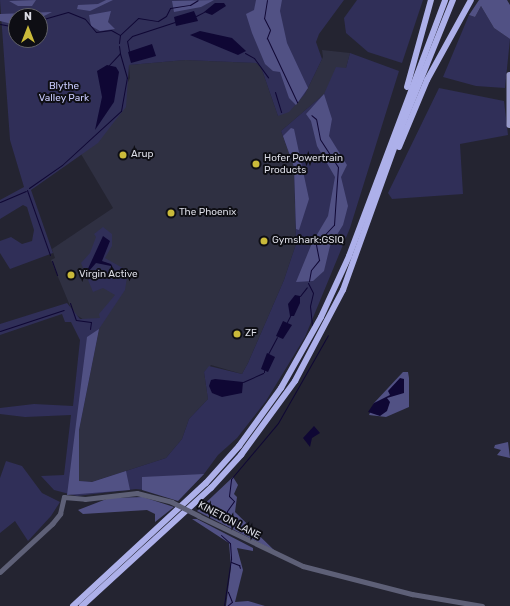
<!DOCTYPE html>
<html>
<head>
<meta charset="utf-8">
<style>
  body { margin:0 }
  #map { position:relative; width:510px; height:606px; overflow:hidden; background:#242431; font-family:Rubik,sans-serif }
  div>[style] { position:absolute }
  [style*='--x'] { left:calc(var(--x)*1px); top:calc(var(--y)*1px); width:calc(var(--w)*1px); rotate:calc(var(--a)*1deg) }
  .built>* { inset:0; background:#2f3042 }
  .green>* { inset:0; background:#302f58 }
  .forest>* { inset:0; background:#515184 }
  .water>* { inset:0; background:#0f0734 }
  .stream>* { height:1px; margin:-0.5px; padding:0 0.5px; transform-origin:0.5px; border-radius:0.5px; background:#0f0734 }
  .minor>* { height:4.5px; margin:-2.25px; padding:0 2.25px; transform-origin:2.25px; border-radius:2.25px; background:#5e6077 }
  .major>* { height:5.5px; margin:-2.75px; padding:0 2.75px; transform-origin:2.75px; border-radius:2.75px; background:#9799c9 }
  .highway>* { height:6px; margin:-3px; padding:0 3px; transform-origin:3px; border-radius:3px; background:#adb0ea }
  .minor-bridge>* { height:4.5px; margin:-2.25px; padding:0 2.25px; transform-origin:2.25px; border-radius:2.25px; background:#5e6077 }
  .dots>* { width:11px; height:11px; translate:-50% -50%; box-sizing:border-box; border:2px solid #0e0e14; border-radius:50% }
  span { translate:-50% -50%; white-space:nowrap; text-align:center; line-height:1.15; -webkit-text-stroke:4px #0e0e14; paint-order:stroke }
  .park-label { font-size:10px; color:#c6c8f9 }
  .poi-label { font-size:10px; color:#dadbe4 }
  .left { translate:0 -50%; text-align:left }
  .street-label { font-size:10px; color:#dadbe4 }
  .north { position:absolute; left:8px; top:8px; width:40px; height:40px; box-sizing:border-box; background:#0e0e14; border:1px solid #606067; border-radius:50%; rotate:0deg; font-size:11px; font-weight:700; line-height:16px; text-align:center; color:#dadbe4 }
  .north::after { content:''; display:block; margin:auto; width:14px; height:18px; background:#caba3a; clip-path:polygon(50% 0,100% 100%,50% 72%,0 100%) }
</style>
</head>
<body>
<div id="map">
  <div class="built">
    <div style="clip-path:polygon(322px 50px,350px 53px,346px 68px,324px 94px,281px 131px,294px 167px,296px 244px,284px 280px,248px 363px,242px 374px,211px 365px,204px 372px,208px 399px,189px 419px,182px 439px,166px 458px,92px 482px,79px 481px,79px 430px,99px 329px,73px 313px,51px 260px,55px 258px,52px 249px,113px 208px,81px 154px,97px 143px,130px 78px,129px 65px,185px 60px,256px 63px,261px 67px,278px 116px,305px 94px,323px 57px)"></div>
  </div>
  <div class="green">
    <div style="clip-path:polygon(evenodd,0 0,344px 0,319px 34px,316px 42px,322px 59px,305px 94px,289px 112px,278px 116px,261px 67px,256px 63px,185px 60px,129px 65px,126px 107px,114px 122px,98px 143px,31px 190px,53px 253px,10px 269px,0 253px,0 241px,11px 237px,22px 244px,32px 241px,34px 230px,27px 207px,23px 205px,0 219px,0 200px,24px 187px,10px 140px,0 0,16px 16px,40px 16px,40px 40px,16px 40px,16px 16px)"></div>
    <div style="clip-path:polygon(357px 0,423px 0,402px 63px,368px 52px,346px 33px,344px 18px)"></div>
    <div style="clip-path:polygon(481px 6px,494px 28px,510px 39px,505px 88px,476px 86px,443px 77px,469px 15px,475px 17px)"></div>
    <div style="clip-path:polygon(350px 53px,399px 71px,350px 228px,305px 337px,266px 401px,237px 438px,218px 455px,204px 474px,178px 501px,154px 491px,136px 489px,77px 496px,54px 490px,41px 476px,64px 475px,71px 415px,25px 417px,0 414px,0 408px,34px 404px,73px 406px,80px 340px,71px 322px,65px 322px,62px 314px,0 335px,0 324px,67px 303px,80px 319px,100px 318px,99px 314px,115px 295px,103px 288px,93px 292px,81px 263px,90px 253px,96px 237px,94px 234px,103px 227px,112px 234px,112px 246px,105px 258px,128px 271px,125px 290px,99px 329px,79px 430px,79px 481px,92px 482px,166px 458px,182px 439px,189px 419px,208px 399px,204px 372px,209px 366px,242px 374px,248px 363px,284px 280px,296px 244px,294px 167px,281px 131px,324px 94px,336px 67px,346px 68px)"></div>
    <div style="clip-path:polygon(439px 88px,504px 101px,508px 135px,460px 144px,463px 194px,392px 199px,388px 193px)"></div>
    <div style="clip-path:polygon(6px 461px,22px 466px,42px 493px,60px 502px,51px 516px,28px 541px,15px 521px,0 533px,0 478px)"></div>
  </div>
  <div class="forest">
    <div style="clip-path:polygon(36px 0,32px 6px,18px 6px,9px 1px)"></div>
    <div style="clip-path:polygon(106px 0,113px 0,90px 11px,77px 9px,78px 5px,98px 4px)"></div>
    <div style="clip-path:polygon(214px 0,201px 7px,174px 12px,172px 1px)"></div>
    <div style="clip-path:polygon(256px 0,282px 0,280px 11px,287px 43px,308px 88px,296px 105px,289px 98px,280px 72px,273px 71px,265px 64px,252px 33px,246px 14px,254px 10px)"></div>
    <div style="clip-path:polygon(479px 0,507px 0,510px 5px,510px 39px,494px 28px,481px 6px,475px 17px,469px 15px)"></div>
    <div style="clip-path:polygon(111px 11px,108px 22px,115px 29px,100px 31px,91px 26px,89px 15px)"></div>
    <div style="clip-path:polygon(52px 12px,40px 18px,16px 16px,16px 25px,0 21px,0 14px)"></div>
    <div style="clip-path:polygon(324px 94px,332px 119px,329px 136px,347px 165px,341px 177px,348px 206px,343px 225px,330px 246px,324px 271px,313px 281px,296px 282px,312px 243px,328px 216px,335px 177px,317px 146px,311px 121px,306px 114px)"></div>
    <div style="clip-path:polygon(291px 128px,294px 129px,309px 199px,299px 230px,296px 229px,294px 167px,283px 136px)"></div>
    <div style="clip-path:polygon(99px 329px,79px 430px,79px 481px,92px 482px,126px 471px,130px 490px,67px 495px,87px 337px)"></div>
    <div style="clip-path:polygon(403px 372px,408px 372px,409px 378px,409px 407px,386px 417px,369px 415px,374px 403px)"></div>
    <div style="clip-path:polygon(508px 442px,510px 458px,497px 455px,501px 450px,494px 448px,495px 445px)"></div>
    <div style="clip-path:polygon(204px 474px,178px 501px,142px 490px,142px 477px)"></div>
    <div style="clip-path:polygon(233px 477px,238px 485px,234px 494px,237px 497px,235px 512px,275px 551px,197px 511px)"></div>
    <div style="clip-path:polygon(143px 497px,174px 507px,155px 522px,155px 514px,147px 510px,83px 514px,78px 510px,109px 498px)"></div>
    <div style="clip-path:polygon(192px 519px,197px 519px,253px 548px,253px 551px,237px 548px,243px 570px,235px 602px,248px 601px,265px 606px,226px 606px,231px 567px,229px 543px)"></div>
  </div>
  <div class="water">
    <div style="clip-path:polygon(215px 3px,224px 3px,226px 6px,212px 15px,204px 12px)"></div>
    <div style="clip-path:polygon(194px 11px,198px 21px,176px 26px,174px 17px)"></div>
    <div style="clip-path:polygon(200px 31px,232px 38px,246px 51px,238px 55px,190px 35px)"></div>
    <div style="clip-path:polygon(152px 44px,156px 56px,131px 63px,128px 52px)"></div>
    <div style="clip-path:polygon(107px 65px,116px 67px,119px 72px,114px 102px,95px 130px,102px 97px,97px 71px)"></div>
    <div style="clip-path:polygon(103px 236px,110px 241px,102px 261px,111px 264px,114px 271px,112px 276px,111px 266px,96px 263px,89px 271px,89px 280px,86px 273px)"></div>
    <div style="clip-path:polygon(295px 295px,300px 296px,300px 303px,294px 316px,290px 316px,288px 304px)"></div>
    <div style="clip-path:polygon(283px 321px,292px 325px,283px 339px,276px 336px)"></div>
    <div style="clip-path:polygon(267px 353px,275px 357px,268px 372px,261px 369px)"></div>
    <div style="clip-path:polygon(400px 378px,404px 379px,404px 393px,387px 398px,390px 402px,387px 411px,380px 416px,368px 412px,374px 403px,390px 395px,388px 391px)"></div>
    <div style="clip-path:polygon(215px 379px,243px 382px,242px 393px,222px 397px,212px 393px,209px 386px,211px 380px)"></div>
    <div style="clip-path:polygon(314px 426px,320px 433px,312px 438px,310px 447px,303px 438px)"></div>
  </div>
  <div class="stream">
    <div style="--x:267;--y:0;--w:18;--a:99"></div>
    <div style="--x:264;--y:18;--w:13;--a:63"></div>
    <div style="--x:270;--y:30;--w:9;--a:111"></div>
    <div style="--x:267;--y:38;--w:71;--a:64.9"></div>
    <div style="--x:196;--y:16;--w:9;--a:-27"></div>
    <div style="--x:40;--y:20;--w:29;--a:-16"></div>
    <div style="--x:68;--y:12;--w:18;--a:22"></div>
    <div style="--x:85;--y:19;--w:17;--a:50"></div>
    <div style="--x:96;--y:32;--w:15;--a:-8"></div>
    <div style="--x:111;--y:30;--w:10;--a:29"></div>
    <div style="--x:120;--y:35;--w:25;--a:-43"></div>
    <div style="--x:138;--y:18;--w:20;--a:9"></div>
    <div style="--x:158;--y:21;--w:9;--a:-32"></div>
    <div style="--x:166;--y:16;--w:9;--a:-63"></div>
    <div style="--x:170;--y:8;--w:20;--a:-9"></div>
    <div style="--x:190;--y:5;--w:9;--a:-32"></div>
    <div style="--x:0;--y:24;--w:16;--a:11"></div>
    <div style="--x:119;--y:43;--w:8;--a:-83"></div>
    <div style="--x:129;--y:51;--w:10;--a:-101"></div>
    <div style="--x:127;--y:41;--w:7;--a:-45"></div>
    <div style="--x:132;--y:36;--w:45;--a:-18"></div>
    <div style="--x:245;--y:53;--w:10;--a:29"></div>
    <div style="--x:254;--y:58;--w:24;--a:54"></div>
    <div style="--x:109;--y:65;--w:16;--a:-47"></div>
    <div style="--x:120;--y:53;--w:7;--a:-98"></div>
    <div style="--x:275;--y:92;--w:21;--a:73"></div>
    <div style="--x:29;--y:188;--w:40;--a:-34.9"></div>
    <div style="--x:62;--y:165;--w:80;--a:-42.5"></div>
    <div style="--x:121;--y:111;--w:34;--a:-80"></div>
    <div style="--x:127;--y:78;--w:26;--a:-106"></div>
    <div style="--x:27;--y:190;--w:69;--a:70.5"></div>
    <div style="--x:0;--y:202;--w:28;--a:-23"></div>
    <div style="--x:52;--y:261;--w:15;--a:70"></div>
    <div style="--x:309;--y:281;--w:11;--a:-80"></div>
    <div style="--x:311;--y:270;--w:13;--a:-51"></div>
    <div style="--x:319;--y:260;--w:16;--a:-101"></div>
    <div style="--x:316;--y:244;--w:26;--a:-47"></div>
    <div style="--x:334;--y:225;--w:58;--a:-86.1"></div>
    <div style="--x:338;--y:167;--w:33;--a:-123"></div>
    <div style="--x:320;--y:139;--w:20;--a:-101"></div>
    <div style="--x:316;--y:119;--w:6;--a:-141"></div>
    <div style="--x:308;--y:283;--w:11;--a:63"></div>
    <div style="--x:313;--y:293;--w:13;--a:103"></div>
    <div style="--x:310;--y:306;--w:20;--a:84"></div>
    <div style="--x:300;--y:296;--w:11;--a:-52"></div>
    <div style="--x:70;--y:303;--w:18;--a:71"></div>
    <div style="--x:76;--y:320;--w:15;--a:8"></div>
    <div style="--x:91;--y:322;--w:7;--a:98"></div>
    <div style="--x:287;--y:322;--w:7;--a:-63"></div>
    <div style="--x:0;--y:331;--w:67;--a:-18.2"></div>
    <div style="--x:268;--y:354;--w:19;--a:-62"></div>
    <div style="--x:264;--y:372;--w:2;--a:-90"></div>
    <div style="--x:243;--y:382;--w:22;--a:-24"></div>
    <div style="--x:227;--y:522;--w:11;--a:-90"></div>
    <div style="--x:227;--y:511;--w:12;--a:-55"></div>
    <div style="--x:234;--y:501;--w:7;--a:-135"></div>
    <div style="--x:229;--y:496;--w:17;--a:-83"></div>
    <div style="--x:231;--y:479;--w:73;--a:-50"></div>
    <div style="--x:278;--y:423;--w:101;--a:-60.4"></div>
    <div style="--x:221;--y:535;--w:12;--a:42"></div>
    <div style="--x:230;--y:543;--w:16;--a:86"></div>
    <div style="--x:231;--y:559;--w:48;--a:98.5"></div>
    <div style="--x:231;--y:562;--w:9;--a:21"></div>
    <div style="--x:239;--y:565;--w:3;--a:72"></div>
    <div style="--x:227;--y:606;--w:6;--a:-39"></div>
    <div style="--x:232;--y:602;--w:11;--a:-112"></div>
  </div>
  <div class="minor">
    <div style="--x:199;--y:516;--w:115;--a:25.7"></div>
    <div style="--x:303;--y:566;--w:113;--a:14.4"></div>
    <div style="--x:412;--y:594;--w:71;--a:9.7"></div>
    <div style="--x:0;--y:572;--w:71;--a:-42.7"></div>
    <div style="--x:52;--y:524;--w:13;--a:-51"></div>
    <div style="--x:60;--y:514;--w:17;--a:-77"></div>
    <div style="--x:64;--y:497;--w:21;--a:5"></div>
    <div style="--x:85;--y:499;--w:52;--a:-6.6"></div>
    <div style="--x:137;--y:493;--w:36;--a:14"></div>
  </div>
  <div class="major">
    <div style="--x:510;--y:75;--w:50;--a:90"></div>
  </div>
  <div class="highway">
    <div style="--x:407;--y:87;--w:90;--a:-74.6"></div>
    <div style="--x:399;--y:147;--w:73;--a:-67.3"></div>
    <div style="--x:427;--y:80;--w:91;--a:-61.2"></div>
    <div style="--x:73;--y:606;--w:181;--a:-42.8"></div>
    <div style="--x:206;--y:483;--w:50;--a:-48.3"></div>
    <div style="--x:239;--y:446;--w:72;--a:-54.1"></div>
    <div style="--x:281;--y:388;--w:81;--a:-60.6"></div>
    <div style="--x:321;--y:317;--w:67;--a:-65.3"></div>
    <div style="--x:349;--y:256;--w:273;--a:-69.4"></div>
    <div style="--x:82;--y:606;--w:175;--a:-42.5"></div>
    <div style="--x:211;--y:488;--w:45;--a:-47.7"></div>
    <div style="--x:241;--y:455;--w:92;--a:-53.9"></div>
    <div style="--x:295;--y:381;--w:103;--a:-62.2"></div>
    <div style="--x:343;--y:290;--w:180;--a:-70.2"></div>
    <div style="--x:404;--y:121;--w:131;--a:-68"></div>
  </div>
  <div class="minor-bridge">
    <div style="--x:172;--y:502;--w:30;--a:27"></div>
  </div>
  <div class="dots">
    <div style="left:123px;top:155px;background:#caba3a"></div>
    <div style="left:256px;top:164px;background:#caba3a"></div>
    <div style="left:171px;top:213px;background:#caba3a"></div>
    <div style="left:264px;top:241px;background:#caba3a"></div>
    <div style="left:71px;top:275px;background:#caba3a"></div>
    <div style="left:237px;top:334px;background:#caba3a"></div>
  </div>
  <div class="park-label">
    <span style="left:64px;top:92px">Blythe<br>Valley Park</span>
  </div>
  <div class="poi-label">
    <span class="left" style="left:131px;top:155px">Arup</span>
    <span class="left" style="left:264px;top:164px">Hofer Powertrain<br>Products</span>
    <span class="left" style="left:179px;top:213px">The Phoenix</span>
    <span class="left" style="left:272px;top:241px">Gymshark:GSIQ</span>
    <span class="left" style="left:79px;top:275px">Virgin Active</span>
    <span class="left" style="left:245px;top:334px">ZF</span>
  </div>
  <div class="street-label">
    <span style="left:229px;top:521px;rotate:28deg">KINETON LANE</span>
  </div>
  <div class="north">N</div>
</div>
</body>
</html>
